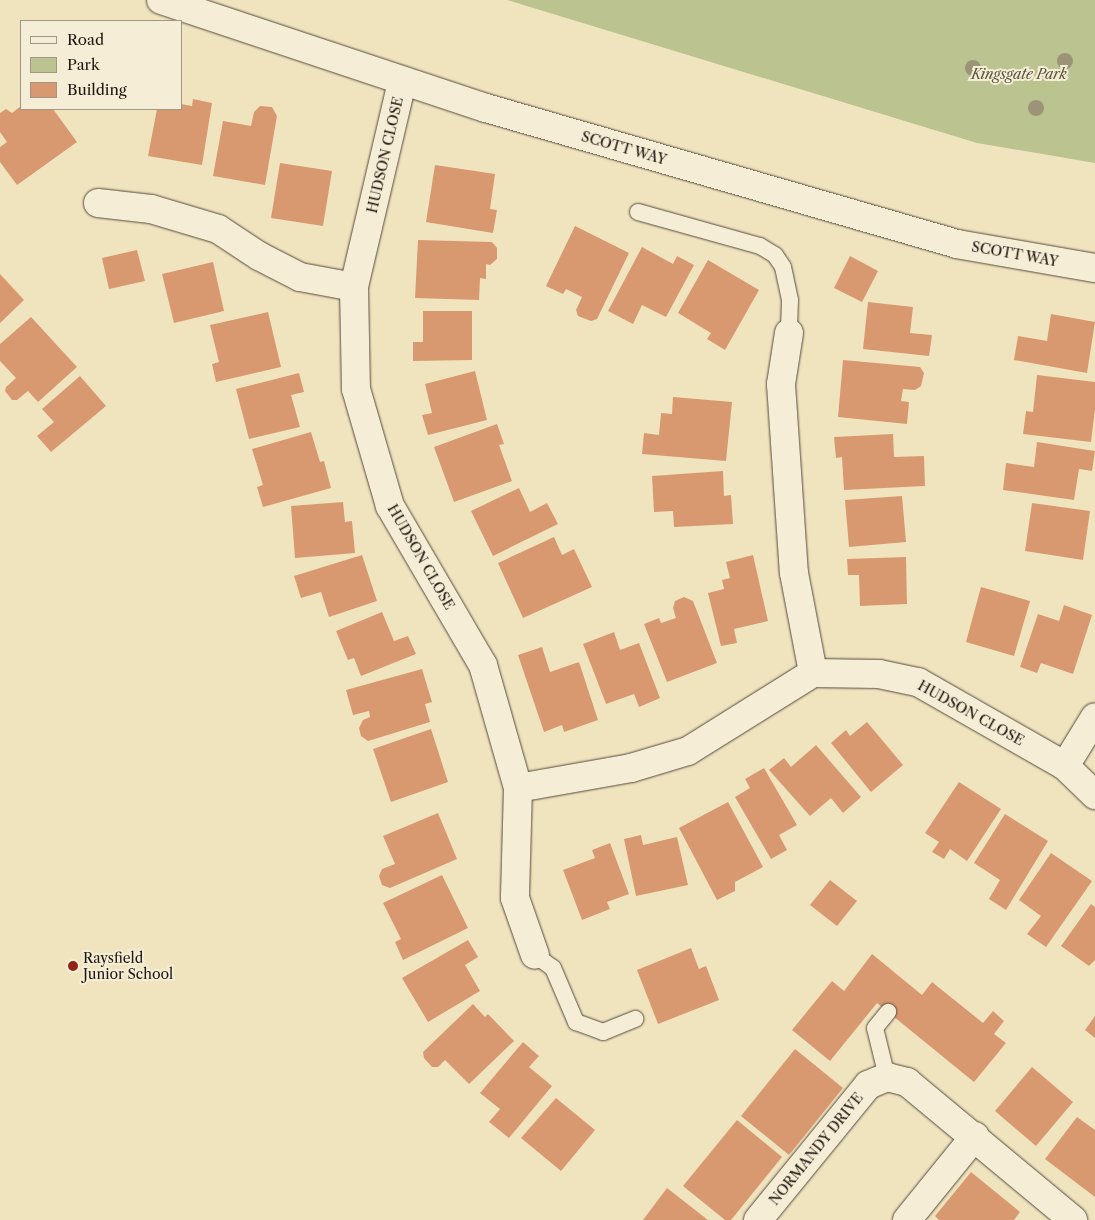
<!DOCTYPE html>
<html>
<head>
<meta charset="utf-8">
<style>
  body { margin:0 }
  #map { position:relative; width:1095px; height:1220px; overflow:hidden; background:#f0e4bf; font-family:"Libre Caslon Text",serif }
  div>[style] { position:absolute }
  [style*='--x'] { left:calc(var(--x)*1px); top:calc(var(--y)*1px); width:calc(var(--w)*1px); rotate:calc(var(--a)*1deg) }
  .green>* { inset:0; background:#bbc490 }
  .building>* { inset:0; background:#d99970 }
  .roads { filter:drop-shadow(0 0 1px #564a3c) drop-shadow(0 0 1px #564a3c) }
  .service>* { height:16px; margin:-8px; padding:0 8px; transform-origin:8px; border-radius:8px; background:#f5edd5 }
  .minor>* { height:28px; margin:-14px; padding:0 14px; transform-origin:14px; border-radius:14px; background:#f5edd5 }
  .tertiary>* { height:28px; margin:-14px; padding:0 14px; transform-origin:14px; border-radius:14px; background:#f5edd5 }
  .trees>* { width:16px; height:16px; margin:-8px; border-radius:50%; background:#9c9478 }
  .dots>* { width:14px; height:14px; translate:-50% -50%; box-sizing:border-box; border:2px solid #f5edd5; border-radius:50% }
  span { translate:-50% -50%; white-space:nowrap; text-align:center; line-height:1.15; -webkit-text-stroke:4px #f5edd5; paint-order:stroke }
  .park-label { font-size:14px; color:#58533d; font-style:italic }
  .street-label { font-size:14px; color:#221611 }
  .poi-label { font-size:14px; color:#221611 }
  .left { translate:0 -50%; text-align:left }
  .legend { position:absolute; left:20px; top:20px; width:162px; height:90px; box-sizing:border-box; background:#f5edd5; border:1px solid #a19787; margin:0; padding:6px 9px; list-style:none; font-size:15px; color:#221611 }
  .legend li { display:flex; align-items:center; gap:10px; height:25px }
  .legend b { width:25px; border:1px solid #a19787 }
</style>
</head>
<body>
<div id="map">
  <div class="green">
    <div style="clip-path:polygon(507px 0,1095px 0,1095px 163px,977px 143px)"></div>
  </div>
  <div class="building">
    <div style="clip-path:polygon(193px 99px,212px 103px,202px 165px,148px 156px,157px 109px,181px 109px,181px 104px,192px 106px)"></div>
    <div style="clip-path:polygon(21px 106px,21px 109px,53px 109px,77px 142px,17px 185px,0 162px,0 147px,7px 142px,0 132px,0 113px,6px 109px,12px 113px)"></div>
    <div style="clip-path:polygon(260px 106px,272px 107px,277px 116px,265px 185px,213px 176px,223px 121px,251px 126px,254px 112px)"></div>
    <div style="clip-path:polygon(280px 163px,332px 171px,323px 226px,271px 218px)"></div>
    <div style="clip-path:polygon(435px 165px,495px 174px,490px 209px,497px 210px,493px 233px,426px 222px)"></div>
    <div style="clip-path:polygon(575px 226px,629px 253px,597px 319px,591px 321px,578px 316px,576px 310px,582px 297px,566px 289px,563px 294px,546px 286px)"></div>
    <div style="clip-path:polygon(418px 240px,492px 242px,497px 248px,497px 259px,490px 265px,486px 264px,486px 279px,480px 278px,479px 300px,415px 298px)"></div>
    <div style="clip-path:polygon(642px 247px,673px 264px,677px 256px,694px 265px,666px 317px,642px 305px,633px 324px,608px 311px)"></div>
    <div style="clip-path:polygon(137px 250px,145px 281px,109px 289px,102px 258px)"></div>
    <div style="clip-path:polygon(850px 256px,878px 271px,862px 302px,834px 288px)"></div>
    <div style="clip-path:polygon(708px 260px,759px 290px,725px 350px,707px 339px,711px 333px,678px 313px)"></div>
    <div style="clip-path:polygon(213px 262px,224px 311px,174px 323px,162px 274px)"></div>
    <div style="clip-path:polygon(0 274px,24px 300px,0 323px)"></div>
    <div style="clip-path:polygon(868px 302px,913px 307px,910px 333px,932px 335px,929px 356px,863px 349px)"></div>
    <div style="clip-path:polygon(423px 311px,472px 311px,472px 360px,413px 361px,413px 342px,423px 342px)"></div>
    <div style="clip-path:polygon(268px 312px,281px 367px,216px 382px,212px 364px,219px 362px,210px 325px)"></div>
    <div style="clip-path:polygon(1051px 314px,1095px 322px,1087px 373px,1014px 360px,1018px 336px,1047px 341px)"></div>
    <div style="clip-path:polygon(31px 317px,77px 367px,38px 402px,28px 391px,17px 400px,12px 400px,5px 391px,6px 387px,16px 378px,0 361px,0 344px)"></div>
    <div style="clip-path:polygon(843px 360px,920px 367px,924px 373px,921px 386px,915px 390px,903px 389px,901px 401px,909px 402px,907px 424px,838px 417px)"></div>
    <div style="clip-path:polygon(475px 371px,487px 420px,428px 435px,422px 415px,432px 413px,425px 384px)"></div>
    <div style="clip-path:polygon(299px 373px,304px 392px,291px 395px,300px 427px,249px 439px,236px 389px)"></div>
    <div style="clip-path:polygon(1037px 375px,1095px 382px,1095px 409px,1091px 442px,1023px 434px,1026px 411px,1033px 412px)"></div>
    <div style="clip-path:polygon(80px 376px,106px 406px,51px 452px,37px 436px,54px 422px,42px 409px)"></div>
    <div style="clip-path:polygon(673px 397px,732px 402px,726px 461px,642px 454px,644px 433px,659px 435px,661px 413px,672px 414px)"></div>
    <div style="clip-path:polygon(497px 424px,504px 444px,499px 445px,512px 481px,454px 502px,434px 447px)"></div>
    <div style="clip-path:polygon(311px 432px,320px 462px,324px 461px,331px 488px,263px 507px,257px 487px,263px 485px,252px 449px)"></div>
    <div style="clip-path:polygon(893px 434px,894px 457px,924px 456px,925px 486px,844px 490px,842px 457px,836px 458px,834px 437px)"></div>
    <div style="clip-path:polygon(1037px 442px,1095px 451px,1092px 471px,1079px 469px,1074px 500px,1003px 490px,1006px 463px,1034px 467px)"></div>
    <div style="clip-path:polygon(723px 471px,724px 496px,731px 495px,733px 524px,674px 527px,673px 511px,654px 512px,652px 476px)"></div>
    <div style="clip-path:polygon(519px 488px,530px 512px,547px 503px,558px 524px,493px 556px,471px 511px)"></div>
    <div style="clip-path:polygon(902px 496px,906px 542px,849px 547px,845px 500px)"></div>
    <div style="clip-path:polygon(343px 502px,345px 522px,352px 521px,355px 553px,295px 558px,291px 506px)"></div>
    <div style="clip-path:polygon(1032px 503px,1090px 511px,1083px 560px,1025px 551px)"></div>
    <div style="clip-path:polygon(554px 537px,562px 555px,574px 549px,592px 587px,523px 618px,498px 563px)"></div>
    <div style="clip-path:polygon(362px 555px,377px 601px,329px 617px,321px 592px,301px 598px,294px 576px)"></div>
    <div style="clip-path:polygon(753px 555px,768px 621px,734px 629px,737px 643px,721px 646px,708px 593px,724px 589px,722px 580px,730px 578px,726px 562px)"></div>
    <div style="clip-path:polygon(906px 557px,907px 604px,860px 606px,859px 575px,848px 575px,847px 559px)"></div>
    <div style="clip-path:polygon(981px 587px,1030px 601px,1014px 656px,966px 642px)"></div>
    <div style="clip-path:polygon(684px 597px,693px 601px,717px 663px,667px 682px,644px 624px,659px 618px,661px 623px,676px 618px,673px 608px,675px 601px)"></div>
    <div style="clip-path:polygon(1064px 605px,1092px 615px,1073px 674px,1041px 663px,1037px 673px,1020px 667px,1038px 614px,1059px 621px)"></div>
    <div style="clip-path:polygon(382px 612px,394px 641px,408px 636px,416px 654px,361px 676px,354px 658px,348px 660px,336px 631px)"></div>
    <div style="clip-path:polygon(614px 632px,620px 650px,639px 643px,660px 698px,639px 707px,634px 694px,606px 704px,583px 644px)"></div>
    <div style="clip-path:polygon(542px 647px,550px 672px,579px 662px,598px 720px,564px 732px,562px 725px,544px 732px,518px 655px)"></div>
    <div style="clip-path:polygon(422px 669px,432px 702px,425px 704px,430px 722px,368px 741px,361px 736px,359px 728px,363px 720px,370px 717px,369px 711px,353px 715px,346px 690px)"></div>
    <div style="clip-path:polygon(867px 722px,903px 765px,871px 792px,831px 743px,846px 730px,850px 736px)"></div>
    <div style="clip-path:polygon(431px 729px,448px 782px,391px 802px,373px 749px)"></div>
    <div style="clip-path:polygon(816px 745px,861px 797px,843px 813px,831px 798px,810px 816px,769px 770px,784px 758px,791px 767px)"></div>
    <div style="clip-path:polygon(764px 768px,797px 825px,779px 835px,787px 850px,771px 859px,735px 797px,750px 788px,745px 779px)"></div>
    <div style="clip-path:polygon(959px 782px,1001px 809px,967px 861px,950px 849px,944px 859px,932px 852px,939px 842px,925px 833px)"></div>
    <div style="clip-path:polygon(728px 802px,763px 867px,735px 882px,735px 891px,717px 900px,679px 828px)"></div>
    <div style="clip-path:polygon(438px 813px,457px 859px,390px 888px,382px 885px,379px 876px,382px 869px,395px 864px,383px 836px)"></div>
    <div style="clip-path:polygon(1005px 814px,1048px 841px,1006px 910px,989px 899px,1000px 880px,974px 863px)"></div>
    <div style="clip-path:polygon(641px 835px,643px 845px,677px 837px,688px 885px,636px 896px,624px 839px)"></div>
    <div style="clip-path:polygon(610px 843px,629px 894px,607px 902px,610px 909px,582px 920px,563px 870px,595px 858px,592px 850px)"></div>
    <div style="clip-path:polygon(1051px 853px,1092px 881px,1046px 947px,1027px 934px,1041px 916px,1019px 900px)"></div>
    <div style="clip-path:polygon(442px 875px,468px 928px,403px 960px,395px 942px,401px 939px,383px 903px)"></div>
    <div style="clip-path:polygon(830px 880px,857px 901px,837px 926px,810px 905px)"></div>
    <div style="clip-path:polygon(1091px 904px,1095px 907px,1095px 960px,1089px 966px,1061px 946px)"></div>
    <div style="clip-path:polygon(468px 940px,478px 957px,465px 965px,480px 991px,428px 1022px,402px 978px)"></div>
    <div style="clip-path:polygon(691px 948px,699px 969px,706px 966px,719px 1000px,658px 1024px,637px 970px)"></div>
    <div style="clip-path:polygon(872px 954px,922px 995px,932px 982px,983px 1023px,993px 1011px,1004px 1021px,994px 1034px,1006px 1043px,974px 1082px,877px 1003px,830px 1061px,792px 1030px,832px 981px,844px 991px)"></div>
    <div style="clip-path:polygon(473px 1004px,485px 1017px,488px 1014px,514px 1041px,469px 1084px,445px 1060px,438px 1067px,432px 1067px,424px 1058px,423px 1052px)"></div>
    <div style="clip-path:polygon(1095px 1016px,1095px 1038px,1085px 1030px)"></div>
    <div style="clip-path:polygon(523px 1042px,539px 1056px,529px 1067px,552px 1086px,509px 1138px,489px 1122px,500px 1109px,480px 1093px)"></div>
    <div style="clip-path:polygon(795px 1049px,843px 1088px,789px 1155px,741px 1116px)"></div>
    <div style="clip-path:polygon(1032px 1067px,1073px 1102px,1036px 1146px,995px 1111px)"></div>
    <div style="clip-path:polygon(556px 1098px,595px 1130px,561px 1171px,521px 1138px)"></div>
    <div style="clip-path:polygon(1077px 1117px,1095px 1130px,1095px 1197px,1045px 1159px)"></div>
    <div style="clip-path:polygon(737px 1120px,782px 1157px,731px 1220px,725px 1220px,683px 1186px)"></div>
    <div style="clip-path:polygon(971px 1172px,1020px 1212px,1014px 1220px,939px 1220px,935px 1216px)"></div>
    <div style="clip-path:polygon(667px 1188px,708px 1220px,643px 1220px)"></div>
  </div>
  <div class="roads">
    <div class="service">
      <div style="--x:638;--y:212;--w:127;--a:15.6"></div>
      <div style="--x:760;--y:246;--w:17;--a:31"></div>
      <div style="--x:775;--y:255;--w:14;--a:56"></div>
      <div style="--x:783;--y:267;--w:34;--a:78"></div>
      <div style="--x:790;--y:300;--w:33;--a:92"></div>
      <div style="--x:535;--y:955;--w:22;--a:36"></div>
      <div style="--x:553;--y:968;--w:59;--a:66.9"></div>
      <div style="--x:576;--y:1022;--w:29;--a:20"></div>
      <div style="--x:603;--y:1032;--w:35;--a:-22"></div>
      <div style="--x:887;--y:1077;--w:50;--a:-103.8"></div>
      <div style="--x:875;--y:1028;--w:21;--a:-51"></div>
    </div>
    <div class="minor">
      <div style="--x:402;--y:82;--w:211;--a:103.2"></div>
      <div style="--x:354;--y:287;--w:102;--a:88.9"></div>
      <div style="--x:356;--y:389;--w:122;--a:73.8"></div>
      <div style="--x:390;--y:506;--w:184;--a:59.7"></div>
      <div style="--x:483;--y:665;--w:128;--a:74.1"></div>
      <div style="--x:518;--y:788;--w:110;--a:91.6"></div>
      <div style="--x:515;--y:898;--w:60;--a:70.7"></div>
      <div style="--x:98;--y:203;--w:53;--a:6.5"></div>
      <div style="--x:151;--y:209;--w:70;--a:16.6"></div>
      <div style="--x:218;--y:229;--w:49;--a:33.4"></div>
      <div style="--x:259;--y:256;--w:46;--a:27.1"></div>
      <div style="--x:300;--y:277;--w:55;--a:10.5"></div>
      <div style="--x:789;--y:333;--w:52;--a:98.9"></div>
      <div style="--x:781;--y:384;--w:189;--a:86.1"></div>
      <div style="--x:794;--y:573;--w:102;--a:79.2"></div>
      <div style="--x:1065;--y:766;--w:57;--a:-58.5"></div>
      <div style="--x:518;--y:788;--w:115;--a:-10"></div>
      <div style="--x:631;--y:768;--w:59;--a:-16.6"></div>
      <div style="--x:688;--y:751;--w:147;--a:-32"></div>
      <div style="--x:813;--y:673;--w:66;--a:0.9"></div>
      <div style="--x:879;--y:674;--w:40;--a:12"></div>
      <div style="--x:918;--y:682;--w:169;--a:29.7"></div>
      <div style="--x:1065;--y:766;--w:42;--a:44"></div>
      <div style="--x:758;--y:1220;--w:174;--a:-50.8"></div>
      <div style="--x:868;--y:1085;--w:21;--a:-23"></div>
      <div style="--x:887;--y:1077;--w:21;--a:14"></div>
      <div style="--x:907;--y:1082;--w:216;--a:39.7"></div>
      <div style="--x:907;--y:1220;--w:108;--a:-51"></div>
    </div>
    <div class="tertiary">
      <div style="--x:161;--y:0;--w:342;--a:18.4"></div>
      <div style="--x:486;--y:108;--w:490;--a:16.1"></div>
      <div style="--x:957;--y:244;--w:140;--a:9.9"></div>
    </div>
  </div>
  <div class="trees">
    <div style="left:1065px;top:61px"></div>
    <div style="left:973px;top:68px"></div>
    <div style="left:1036px;top:108px"></div>
  </div>
  <div class="dots">
    <div style="left:73px;top:966px;background:#8f2418"></div>
  </div>
  <div class="park-label">
    <span style="left:1019px;top:74px">Kingsgate Park</span>
  </div>
  <div class="street-label">
    <span style="left:624px;top:148px;rotate:16deg">SCOTT WAY</span>
    <span style="left:385px;top:155px;rotate:-77deg">HUDSON CLOSE</span>
    <span style="left:1015px;top:254px;rotate:10deg">SCOTT WAY</span>
    <span style="left:421px;top:557px;rotate:60deg">HUDSON CLOSE</span>
    <span style="left:971px;top:713px;rotate:29deg">HUDSON CLOSE</span>
    <span style="left:816px;top:1149px;rotate:-51deg">NORMANDY DRIVE</span>
  </div>
  <div class="poi-label">
    <span class="left" style="left:83px;top:966px">Raysfield<br>Junior School</span>
  </div>
  <ul class="legend">
  <li><b style="height:6px;background:#f5edd5"></b>Road</li>
  <li><b style="height:14px;background:#bbc490"></b>Park</li>
  <li><b style="height:14px;background:#d99970"></b>Building</li>
  </ul>
</div>
</body>
</html>
